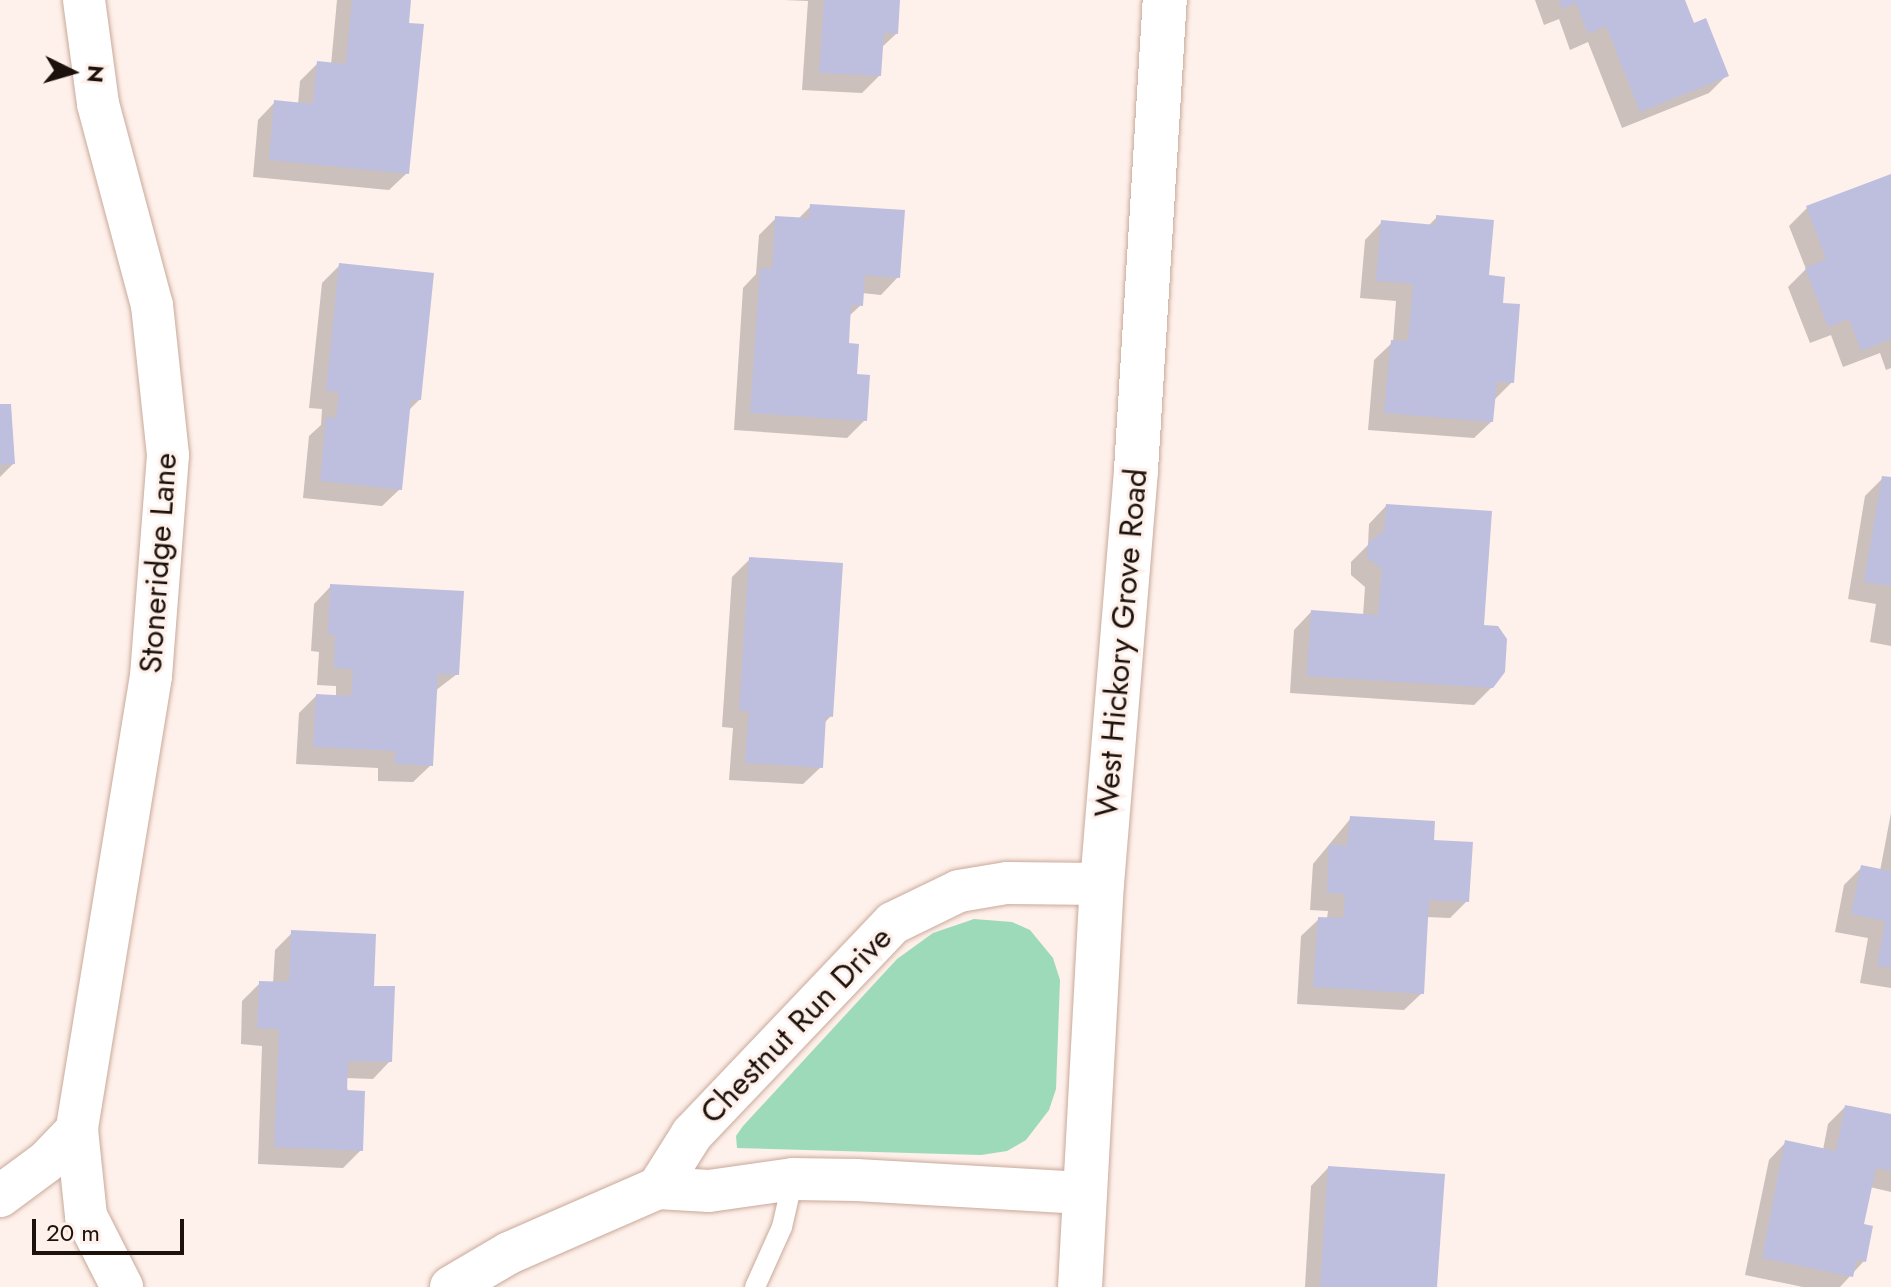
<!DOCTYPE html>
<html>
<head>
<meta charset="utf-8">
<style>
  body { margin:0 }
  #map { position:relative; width:1891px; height:1287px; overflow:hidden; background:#fef0ea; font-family:Jost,sans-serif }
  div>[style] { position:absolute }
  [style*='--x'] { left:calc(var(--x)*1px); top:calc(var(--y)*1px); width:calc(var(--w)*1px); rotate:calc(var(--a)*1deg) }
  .green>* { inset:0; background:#9cdaba }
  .shadow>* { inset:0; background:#0003 }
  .building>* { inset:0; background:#bebfde }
  .roads { filter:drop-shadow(0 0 2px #c9a99a) drop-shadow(0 0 2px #c9a99a) }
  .service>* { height:20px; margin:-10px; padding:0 10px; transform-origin:10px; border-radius:10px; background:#fff }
  .minor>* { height:42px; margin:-21px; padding:0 21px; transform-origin:21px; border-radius:21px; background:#fff }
  .tertiary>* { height:44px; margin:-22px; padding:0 22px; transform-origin:22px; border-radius:22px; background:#fff }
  span { translate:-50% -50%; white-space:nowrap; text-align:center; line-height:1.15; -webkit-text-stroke:6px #fef0ea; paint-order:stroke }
  .street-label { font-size:32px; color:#1c110b }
  .north { position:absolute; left:32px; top:32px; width:80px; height:80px; -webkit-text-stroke:6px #fef0ea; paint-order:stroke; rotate:95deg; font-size:22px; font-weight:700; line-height:32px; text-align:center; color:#1c110b }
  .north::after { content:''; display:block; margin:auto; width:28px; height:36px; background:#1c110b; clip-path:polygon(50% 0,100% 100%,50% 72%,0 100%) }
  .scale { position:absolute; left:32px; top:1219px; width:152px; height:36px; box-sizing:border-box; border:4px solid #1c110b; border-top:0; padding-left:10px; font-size:24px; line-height:28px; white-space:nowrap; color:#1c110b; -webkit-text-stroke:6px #fef0ea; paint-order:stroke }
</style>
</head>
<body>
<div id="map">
  <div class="green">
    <div style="clip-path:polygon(974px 919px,1012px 922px,1030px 930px,1053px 958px,1060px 980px,1056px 1089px,1049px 1110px,1026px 1140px,1007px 1151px,981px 1155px,737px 1148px,736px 1136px,743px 1126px,897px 959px,933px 933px)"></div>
  </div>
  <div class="shadow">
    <div style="clip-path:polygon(337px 0,409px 0,407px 173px,389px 190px,253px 177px,258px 120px,275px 102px,298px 105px,300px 81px,318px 63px,331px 65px)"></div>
    <div style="clip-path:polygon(784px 0,898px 0,896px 34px,881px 48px,879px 76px,862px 93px,802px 90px,808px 1px)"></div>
    <div style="clip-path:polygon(1535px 0,1683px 0,1693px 25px,1727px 75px,1709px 93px,1622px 128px,1588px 42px,1570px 50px,1559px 19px,1544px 25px)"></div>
    <div style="clip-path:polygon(1891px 176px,1891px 368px,1886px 370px,1880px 353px,1843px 367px,1831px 335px,1810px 343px,1788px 287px,1806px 269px,1789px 226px,1807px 208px)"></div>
    <div style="clip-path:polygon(811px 206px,898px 277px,881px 295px,862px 293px,861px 305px,848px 317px,847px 344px,865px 420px,847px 438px,734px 430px,743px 288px,756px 274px,759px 235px,776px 218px,798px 219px)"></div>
    <div style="clip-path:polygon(1437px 217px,1501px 305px,1512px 382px,1493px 401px,1492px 421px,1474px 438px,1368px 430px,1374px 360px,1393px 342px,1396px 301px,1360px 298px,1365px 240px,1382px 222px,1428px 226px)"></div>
    <div style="clip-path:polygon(339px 266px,419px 400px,408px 411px,400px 489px,382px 506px,303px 498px,309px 436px,321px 425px,322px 409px,309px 408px,322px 283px)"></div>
    <div style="clip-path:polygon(0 406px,13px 464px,0 477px)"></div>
    <div style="clip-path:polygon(1883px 478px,1891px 479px,1891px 646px,1870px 642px,1876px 604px,1848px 599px,1865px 496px)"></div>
    <div style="clip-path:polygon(1386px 506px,1482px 626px,1492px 687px,1474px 705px,1290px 693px,1294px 630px,1311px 612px,1363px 616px,1365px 587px,1351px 575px,1351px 562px,1368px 545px,1369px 524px)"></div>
    <div style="clip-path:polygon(750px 559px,831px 716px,824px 723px,821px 767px,803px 784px,729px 780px,733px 728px,722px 727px,732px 577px)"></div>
    <div style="clip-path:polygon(331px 586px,457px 674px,435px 691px,431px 765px,413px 782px,378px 781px,378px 768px,296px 764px,299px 713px,316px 696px,336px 697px,336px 686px,317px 685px,319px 652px,311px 651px,314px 604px)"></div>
    <div style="clip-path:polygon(1891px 813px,1891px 988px,1860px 983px,1868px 938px,1835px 932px,1844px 885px,1861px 868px,1880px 871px)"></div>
    <div style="clip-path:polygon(1351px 818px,1432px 842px,1467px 901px,1450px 918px,1426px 917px,1422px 993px,1404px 1010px,1297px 1004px,1301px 936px,1319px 919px,1327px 919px,1328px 911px,1310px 910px,1313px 864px)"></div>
    <div style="clip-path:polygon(292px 933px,372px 988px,390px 1061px,373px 1079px,345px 1078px,361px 1150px,343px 1168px,258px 1164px,262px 1046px,241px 1044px,242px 1001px,260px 983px,273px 984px,275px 950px)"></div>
    <div style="clip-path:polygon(1845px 1107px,1891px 1117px,1891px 1192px,1870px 1187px,1862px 1225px,1864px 1261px,1840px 1287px,1803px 1287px,1745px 1275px,1769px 1160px,1786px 1142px,1823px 1150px,1828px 1124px)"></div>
    <div style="clip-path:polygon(1328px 1168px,1435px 1287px,1305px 1287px,1311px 1186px)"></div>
  </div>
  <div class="building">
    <div style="clip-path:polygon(352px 0,411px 0,409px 23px,424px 24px,409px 174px,269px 160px,274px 100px,313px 104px,317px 61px,346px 64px)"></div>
    <div style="clip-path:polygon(824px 0,900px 0,898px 34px,884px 33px,881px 76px,819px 73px)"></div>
    <div style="clip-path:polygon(1559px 0,1685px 0,1694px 23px,1706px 18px,1729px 76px,1640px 112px,1606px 26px,1588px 34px,1576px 3px,1562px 9px)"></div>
    <div style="clip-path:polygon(1891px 174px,1891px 339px,1861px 351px,1849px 319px,1828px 327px,1805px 268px,1826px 259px,1806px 206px)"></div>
    <div style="clip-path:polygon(810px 204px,905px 210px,900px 278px,865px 275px,863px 306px,851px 305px,849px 343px,859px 344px,857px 374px,870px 375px,867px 421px,750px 413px,760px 268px,772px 269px,775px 216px,809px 218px)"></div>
    <div style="clip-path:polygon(1436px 215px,1494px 220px,1489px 275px,1505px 277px,1503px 303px,1520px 304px,1514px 383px,1497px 382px,1493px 422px,1384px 413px,1391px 340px,1408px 341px,1413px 284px,1376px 281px,1381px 220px,1436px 225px)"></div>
    <div style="clip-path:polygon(339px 263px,434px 273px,421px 400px,411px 400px,402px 490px,320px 481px,326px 417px,336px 418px,339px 392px,326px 391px)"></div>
    <div style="clip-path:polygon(0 404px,11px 404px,15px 464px,0 465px)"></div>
    <div style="clip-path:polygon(1882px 476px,1891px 477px,1891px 586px,1864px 582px)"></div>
    <div style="clip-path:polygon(1386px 504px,1492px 511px,1484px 625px,1498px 626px,1507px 639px,1505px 672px,1493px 688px,1307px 676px,1311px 610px,1378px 615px,1382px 569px,1367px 558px,1368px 543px,1384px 531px)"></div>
    <div style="clip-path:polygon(749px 557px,843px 563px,833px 717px,826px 716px,823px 768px,745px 763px,749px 711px,739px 711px)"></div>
    <div style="clip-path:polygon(330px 584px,464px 591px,459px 675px,438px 674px,433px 766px,395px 764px,395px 751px,313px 747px,316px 694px,351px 696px,353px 669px,334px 668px,335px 635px,328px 634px)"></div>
    <div style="clip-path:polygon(1350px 816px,1435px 821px,1434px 840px,1473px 842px,1469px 902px,1429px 900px,1424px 994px,1313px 987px,1318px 917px,1343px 918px,1345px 894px,1327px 893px,1329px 844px,1347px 846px)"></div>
    <div style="clip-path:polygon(1861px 865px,1891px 871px,1891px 968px,1877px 966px,1885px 921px,1851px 914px)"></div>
    <div style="clip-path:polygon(291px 930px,376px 934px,374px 986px,395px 986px,392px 1062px,348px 1061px,347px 1090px,365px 1091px,363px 1151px,274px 1147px,279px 1029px,257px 1028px,259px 981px,289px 982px)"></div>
    <div style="clip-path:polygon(1845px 1105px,1891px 1114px,1891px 1171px,1876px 1168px,1864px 1224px,1873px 1226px,1866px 1262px,1857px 1260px,1853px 1277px,1762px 1258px,1785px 1140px,1836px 1151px)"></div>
    <div style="clip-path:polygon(1328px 1166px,1445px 1174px,1437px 1287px,1320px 1287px)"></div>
  </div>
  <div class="roads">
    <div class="service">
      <div style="--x:755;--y:1287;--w:66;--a:-65.8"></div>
      <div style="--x:782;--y:1227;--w:49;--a:-77.1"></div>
    </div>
    <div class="minor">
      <div style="--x:84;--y:0;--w:105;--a:82.3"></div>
      <div style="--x:98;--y:104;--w:208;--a:75"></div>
      <div style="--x:152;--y:305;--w:151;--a:83.9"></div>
      <div style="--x:168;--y:455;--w:222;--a:94.4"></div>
      <div style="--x:151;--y:676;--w:460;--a:99.3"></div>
      <div style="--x:77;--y:1130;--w:86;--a:84"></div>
      <div style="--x:86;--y:1216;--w:80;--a:63.1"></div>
      <div style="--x:658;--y:1188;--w:64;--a:-57.8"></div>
      <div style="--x:692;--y:1134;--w:291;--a:-46.4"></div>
      <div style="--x:893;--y:923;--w:73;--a:-25.9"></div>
      <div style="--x:959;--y:891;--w:49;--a:-9.5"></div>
      <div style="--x:1007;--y:883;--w:95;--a:0.6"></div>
      <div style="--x:0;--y:1196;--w:57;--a:-36.5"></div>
      <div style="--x:46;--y:1162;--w:45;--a:-45.9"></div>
      <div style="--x:451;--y:1287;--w:67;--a:-30.4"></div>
      <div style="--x:509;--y:1253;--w:163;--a:-23.6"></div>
      <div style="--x:658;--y:1188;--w:51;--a:3.4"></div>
      <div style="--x:709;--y:1191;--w:85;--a:-8.1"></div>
      <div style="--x:793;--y:1179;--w:63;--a:0.9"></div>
      <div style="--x:856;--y:1180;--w:228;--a:3.3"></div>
    </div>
    <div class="tertiary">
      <div style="--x:1080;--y:1287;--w:404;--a:-86.9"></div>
      <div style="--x:1102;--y:884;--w:415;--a:-85.3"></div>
      <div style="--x:1136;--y:470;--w:471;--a:-86.5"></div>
    </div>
  </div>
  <div class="street-label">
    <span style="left:158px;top:563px;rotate:-86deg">Stoneridge Lane</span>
    <span style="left:1121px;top:643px;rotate:-85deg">West Hickory Grove Road</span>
    <span style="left:796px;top:1025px;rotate:-46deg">Chestnut Run Drive</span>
  </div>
  <div class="north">N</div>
  <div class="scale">20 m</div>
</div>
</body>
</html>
